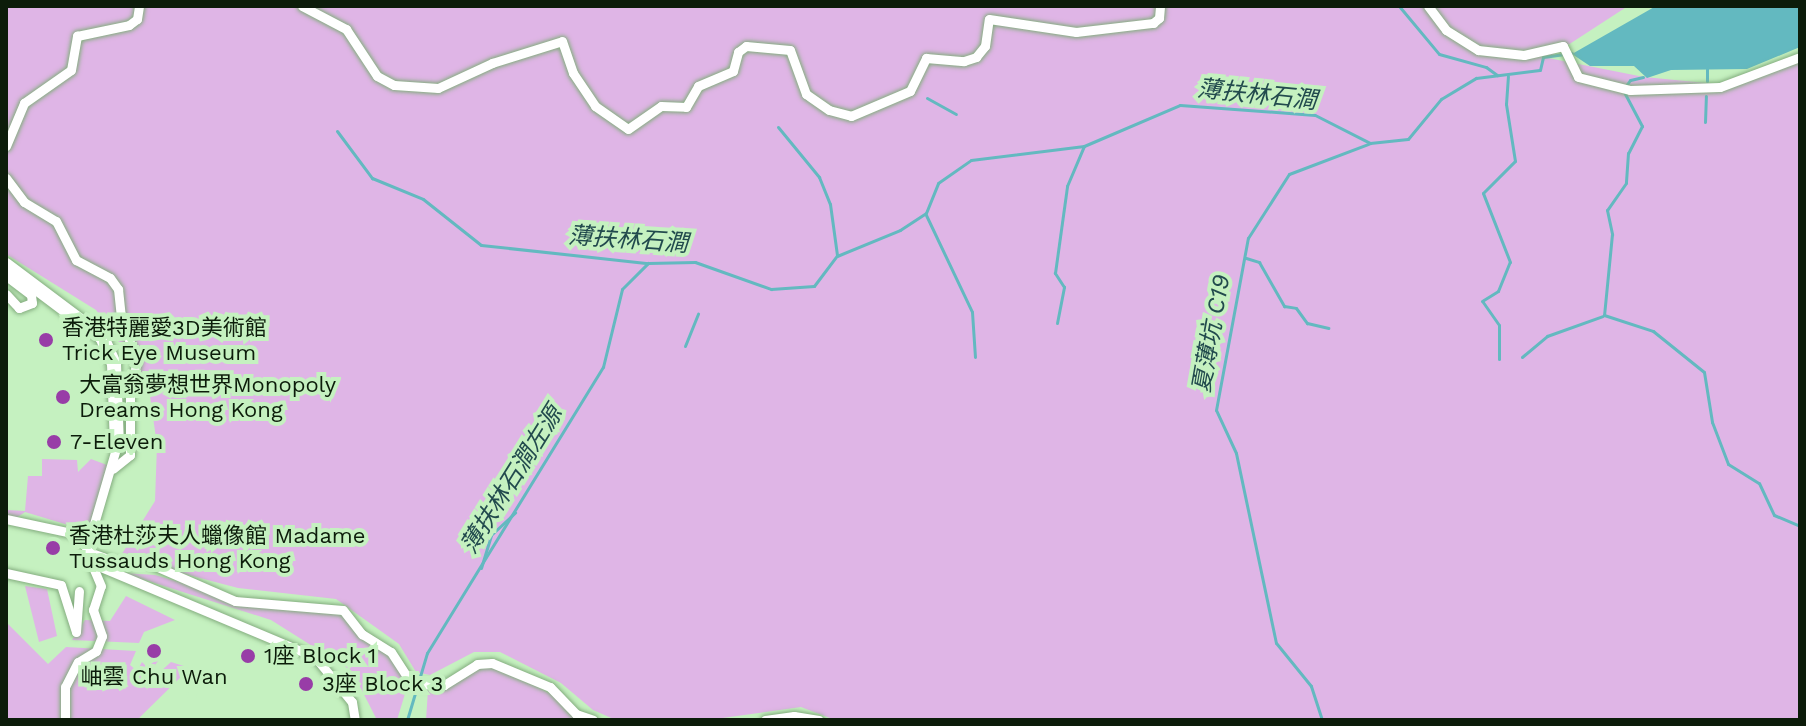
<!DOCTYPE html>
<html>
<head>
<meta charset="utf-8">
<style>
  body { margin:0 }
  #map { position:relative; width:1806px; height:726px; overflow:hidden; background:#c5f1c0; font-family:"Work Sans","Noto Sans TC",sans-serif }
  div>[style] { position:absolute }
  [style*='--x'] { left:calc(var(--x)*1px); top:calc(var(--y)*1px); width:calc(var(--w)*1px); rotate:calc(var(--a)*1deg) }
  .green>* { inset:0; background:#dfb5e6 }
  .water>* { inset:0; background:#63b9c0 }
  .stream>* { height:3px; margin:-1.5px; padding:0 1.5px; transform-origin:1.5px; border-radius:1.5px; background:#63b9c0 }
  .roads { filter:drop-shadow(0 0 2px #84ad7f) drop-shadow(0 0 2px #84ad7f) }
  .street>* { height:9px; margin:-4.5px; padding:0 4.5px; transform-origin:4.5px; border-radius:4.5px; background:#fff }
  .secondary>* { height:14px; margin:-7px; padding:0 7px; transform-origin:7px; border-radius:7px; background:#fff }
  .dots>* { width:22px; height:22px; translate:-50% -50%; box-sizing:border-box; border:4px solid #c5f1c0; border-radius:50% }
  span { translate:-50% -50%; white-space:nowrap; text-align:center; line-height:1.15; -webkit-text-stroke:8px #c5f1c0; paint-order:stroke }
  .poi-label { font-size:22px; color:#0c1c0a }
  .left { translate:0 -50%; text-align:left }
  .water-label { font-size:24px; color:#224a4d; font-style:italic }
  .frame { position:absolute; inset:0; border:8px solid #0c1c0a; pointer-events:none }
</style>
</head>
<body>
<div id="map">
  <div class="green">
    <div style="clip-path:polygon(6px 6px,1628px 6px,1548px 58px,1644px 77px,1717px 84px,1800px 58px,1800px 720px,835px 720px,801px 707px,708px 720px,616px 720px,593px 710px,561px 683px,500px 652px,474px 652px,430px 675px,416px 672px,399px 644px,336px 599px,238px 588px,120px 557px,155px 501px,157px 445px,148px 382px,96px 310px,6px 254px)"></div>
    <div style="clip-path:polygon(42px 459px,77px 460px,78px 472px,91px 459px,107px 465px,92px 523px,78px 528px,25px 512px,16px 518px,6px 516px,6px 510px,25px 511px,28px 476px,42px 476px)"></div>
    <div style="clip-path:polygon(123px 573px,155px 575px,236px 598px,333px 609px,391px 651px,408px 684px,397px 720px,377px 720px,352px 671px,271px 620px)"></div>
    <div style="clip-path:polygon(25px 586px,47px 589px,57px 636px,39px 642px)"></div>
    <div style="clip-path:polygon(126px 596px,175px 620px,144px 632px,139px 643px,72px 640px,85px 620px,110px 621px)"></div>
    <div style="clip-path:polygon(6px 622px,48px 664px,66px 647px,136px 651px,130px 665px,137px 671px,142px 662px,147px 667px,162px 656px,145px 678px,149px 682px,171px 662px,190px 668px,137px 720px,6px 720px)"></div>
    <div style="clip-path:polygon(479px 666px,496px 666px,553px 695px,583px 720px,426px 720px,428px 690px,437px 691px)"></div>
  </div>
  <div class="water">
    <div style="clip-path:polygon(1656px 6px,1800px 6px,1800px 47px,1747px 69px,1671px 70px,1647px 78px,1634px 66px,1590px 66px,1572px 54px)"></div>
  </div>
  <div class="stream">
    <div style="--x:1237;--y:6;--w:13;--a:0"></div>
    <div style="--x:1399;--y:6;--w:62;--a:50.2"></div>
    <div style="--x:1439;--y:54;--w:49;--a:15.5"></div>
    <div style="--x:1486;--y:67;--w:14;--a:36"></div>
    <div style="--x:1643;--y:77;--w:13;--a:167"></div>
    <div style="--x:1630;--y:80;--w:12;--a:125"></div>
    <div style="--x:1623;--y:90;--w:41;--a:62.2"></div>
    <div style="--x:1642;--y:126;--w:30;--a:117"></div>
    <div style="--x:1628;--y:153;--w:30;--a:94"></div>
    <div style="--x:1626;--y:183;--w:33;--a:125"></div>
    <div style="--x:1607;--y:210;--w:25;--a:78"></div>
    <div style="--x:1612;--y:234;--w:81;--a:95.6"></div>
    <div style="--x:1604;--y:315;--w:52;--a:18.1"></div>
    <div style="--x:1653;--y:331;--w:65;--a:38.8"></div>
    <div style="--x:1704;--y:372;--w:51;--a:80.9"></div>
    <div style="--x:1712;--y:422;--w:45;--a:69.1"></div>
    <div style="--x:1728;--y:464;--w:36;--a:32"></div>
    <div style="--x:1759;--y:483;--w:35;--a:65"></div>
    <div style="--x:1774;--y:515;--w:28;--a:23"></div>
    <div style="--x:1707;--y:81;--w:13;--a:-90"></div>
    <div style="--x:927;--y:98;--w:33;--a:29"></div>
    <div style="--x:1705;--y:122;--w:26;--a:-88"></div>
    <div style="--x:778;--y:127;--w:65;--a:50.6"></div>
    <div style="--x:819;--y:177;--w:29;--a:68"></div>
    <div style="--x:830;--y:204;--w:51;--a:82.2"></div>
    <div style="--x:337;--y:131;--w:59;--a:53.3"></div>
    <div style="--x:372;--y:178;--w:55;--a:22.4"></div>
    <div style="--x:423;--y:199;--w:74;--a:38.4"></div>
    <div style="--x:481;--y:245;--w:168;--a:6.2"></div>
    <div style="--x:648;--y:263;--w:47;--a:-1.2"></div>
    <div style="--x:695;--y:262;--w:81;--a:19.6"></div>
    <div style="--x:771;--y:289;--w:43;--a:-4"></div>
    <div style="--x:814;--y:286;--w:38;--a:-53"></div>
    <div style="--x:837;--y:256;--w:68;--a:-22.4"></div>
    <div style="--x:900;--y:230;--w:31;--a:-33"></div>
    <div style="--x:926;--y:213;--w:32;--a:-68"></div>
    <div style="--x:938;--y:183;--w:40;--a:-34.9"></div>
    <div style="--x:971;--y:160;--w:114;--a:-7.1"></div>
    <div style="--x:1084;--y:146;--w:104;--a:-23.1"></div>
    <div style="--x:1180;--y:105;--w:135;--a:4.2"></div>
    <div style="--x:1315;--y:115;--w:62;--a:27"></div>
    <div style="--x:1370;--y:143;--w:38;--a:-6"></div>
    <div style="--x:1408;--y:139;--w:52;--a:-50.5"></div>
    <div style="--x:1441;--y:99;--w:41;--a:-31"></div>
    <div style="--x:1476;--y:78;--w:64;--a:-7.1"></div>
    <div style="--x:1540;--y:70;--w:13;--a:-77"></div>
    <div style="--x:1543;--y:57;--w:29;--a:-8"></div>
    <div style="--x:926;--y:215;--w:107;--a:64.6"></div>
    <div style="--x:972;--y:312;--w:45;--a:86.2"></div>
    <div style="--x:1246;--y:258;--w:14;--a:17"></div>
    <div style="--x:1259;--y:262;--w:51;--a:60.4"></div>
    <div style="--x:1284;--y:306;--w:12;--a:9"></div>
    <div style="--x:1296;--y:308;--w:19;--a:54"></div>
    <div style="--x:1307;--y:323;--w:22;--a:13"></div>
    <div style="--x:1057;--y:323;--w:37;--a:-79"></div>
    <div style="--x:1064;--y:287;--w:17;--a:-123"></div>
    <div style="--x:1055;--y:273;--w:88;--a:-82.1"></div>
    <div style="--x:1067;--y:186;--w:43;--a:-67"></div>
    <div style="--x:685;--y:346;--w:35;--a:-68"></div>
    <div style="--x:1522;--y:357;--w:33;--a:-40"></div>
    <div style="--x:1547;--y:336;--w:59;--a:-19.7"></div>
    <div style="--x:1499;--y:359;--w:34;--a:-90"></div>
    <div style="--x:1499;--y:325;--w:29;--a:-125"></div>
    <div style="--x:1482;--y:301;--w:19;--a:-32"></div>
    <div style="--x:1498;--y:291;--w:31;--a:-68"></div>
    <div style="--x:1510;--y:262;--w:74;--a:-111.4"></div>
    <div style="--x:1483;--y:193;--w:45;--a:-45"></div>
    <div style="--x:1515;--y:161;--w:58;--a:-99"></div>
    <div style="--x:1506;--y:104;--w:28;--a:-86"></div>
    <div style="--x:481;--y:568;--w:34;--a:-73"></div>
    <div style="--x:491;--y:535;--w:33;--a:-43"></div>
    <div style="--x:407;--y:720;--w:70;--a:-73.4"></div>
    <div style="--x:427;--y:653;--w:336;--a:-58.4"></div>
    <div style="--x:603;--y:367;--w:80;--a:-76.3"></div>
    <div style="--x:622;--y:289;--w:37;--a:-45"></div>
    <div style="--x:1322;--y:720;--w:36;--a:-108"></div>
    <div style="--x:1311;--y:686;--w:55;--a:-129.1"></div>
    <div style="--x:1276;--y:643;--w:194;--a:-101.9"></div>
    <div style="--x:1236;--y:453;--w:47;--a:-114.9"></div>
    <div style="--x:1216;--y:410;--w:175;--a:-79.5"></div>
    <div style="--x:1248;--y:238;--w:76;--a:-57.4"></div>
    <div style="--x:1289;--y:174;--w:85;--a:-20.8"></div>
  </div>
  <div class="roads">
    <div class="street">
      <div style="--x:302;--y:6;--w:50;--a:27.6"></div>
      <div style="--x:346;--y:29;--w:56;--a:56.6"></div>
      <div style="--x:377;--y:76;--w:19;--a:28"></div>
      <div style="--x:394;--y:85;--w:44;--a:3.9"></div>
      <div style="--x:438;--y:88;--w:60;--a:-24.8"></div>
      <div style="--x:492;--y:63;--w:73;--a:-17.4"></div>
      <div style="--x:562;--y:41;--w:34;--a:71"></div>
      <div style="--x:573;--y:73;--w:40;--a:56"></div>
      <div style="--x:595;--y:106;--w:40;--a:34.9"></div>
      <div style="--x:628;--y:129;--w:40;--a:-34.9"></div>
      <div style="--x:661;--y:106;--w:25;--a:2"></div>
      <div style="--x:686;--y:107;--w:24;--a:-60"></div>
      <div style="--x:698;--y:86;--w:38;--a:-23"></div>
      <div style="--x:733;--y:71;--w:20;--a:-75"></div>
      <div style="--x:738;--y:52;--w:10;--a:-37"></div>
      <div style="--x:746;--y:46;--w:44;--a:5.2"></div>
      <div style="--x:790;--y:50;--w:47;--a:70"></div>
      <div style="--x:806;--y:94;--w:28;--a:35"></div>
      <div style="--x:829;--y:110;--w:23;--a:15"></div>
      <div style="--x:851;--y:116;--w:64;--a:-23"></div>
      <div style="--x:910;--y:91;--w:37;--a:-64"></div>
      <div style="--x:926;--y:58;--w:38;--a:5"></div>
      <div style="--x:964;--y:61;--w:13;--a:-18"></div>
      <div style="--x:976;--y:57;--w:14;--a:-51"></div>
      <div style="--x:985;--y:46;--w:27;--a:-82"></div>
      <div style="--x:989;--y:19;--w:88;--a:8.5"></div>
      <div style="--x:1076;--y:32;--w:78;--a:-6.7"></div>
      <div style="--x:1153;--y:23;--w:8;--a:-40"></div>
      <div style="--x:1159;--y:18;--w:12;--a:-85"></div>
      <div style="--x:1428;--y:6;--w:30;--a:53"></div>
      <div style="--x:1446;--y:30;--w:38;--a:32"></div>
      <div style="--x:1478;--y:50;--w:46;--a:6.2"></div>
      <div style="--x:1524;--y:55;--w:40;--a:-13"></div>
      <div style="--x:1563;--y:46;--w:34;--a:64"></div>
      <div style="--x:1578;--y:77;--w:54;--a:14"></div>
      <div style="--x:1630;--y:90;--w:90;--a:-1.9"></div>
      <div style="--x:1720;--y:87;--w:85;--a:-20.6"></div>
      <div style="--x:6;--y:146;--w:47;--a:-67.3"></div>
      <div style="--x:24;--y:103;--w:57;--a:-35.1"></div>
      <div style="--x:71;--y:70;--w:35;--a:-80"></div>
      <div style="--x:77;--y:36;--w:53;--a:-11.9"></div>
      <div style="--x:129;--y:25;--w:10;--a:-37"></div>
      <div style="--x:137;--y:19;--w:13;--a:-81"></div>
      <div style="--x:6;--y:178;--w:30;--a:53"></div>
      <div style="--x:24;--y:202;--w:37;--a:31"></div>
      <div style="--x:56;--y:221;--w:44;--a:62.9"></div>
      <div style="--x:76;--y:260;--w:38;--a:28"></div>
      <div style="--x:110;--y:278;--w:14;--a:54"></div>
      <div style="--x:118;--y:289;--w:31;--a:84"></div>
      <div style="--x:121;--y:320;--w:43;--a:68.2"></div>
      <div style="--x:137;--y:360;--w:34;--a:102"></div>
      <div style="--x:130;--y:393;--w:62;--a:90"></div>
      <div style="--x:130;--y:455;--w:22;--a:141"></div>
      <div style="--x:6;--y:276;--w:31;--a:37"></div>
      <div style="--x:31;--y:295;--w:8;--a:83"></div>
      <div style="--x:32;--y:303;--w:14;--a:159"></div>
      <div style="--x:19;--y:308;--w:19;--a:-133"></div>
      <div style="--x:6;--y:519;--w:87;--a:12"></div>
      <div style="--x:86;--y:551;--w:33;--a:20"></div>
      <div style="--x:117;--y:562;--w:29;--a:0"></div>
      <div style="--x:146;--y:562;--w:97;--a:23.7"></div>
      <div style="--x:235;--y:601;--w:108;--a:4.8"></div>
      <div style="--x:343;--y:610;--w:31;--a:52"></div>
      <div style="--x:362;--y:634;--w:34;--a:32"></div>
      <div style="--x:391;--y:652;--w:38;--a:57"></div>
      <div style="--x:412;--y:684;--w:32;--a:2"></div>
      <div style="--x:444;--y:685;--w:39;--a:-32"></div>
      <div style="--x:477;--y:664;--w:15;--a:-4"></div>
      <div style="--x:492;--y:663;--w:63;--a:22.5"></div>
      <div style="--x:550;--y:687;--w:37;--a:46"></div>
      <div style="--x:576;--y:714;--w:18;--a:19"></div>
      <div style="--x:89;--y:562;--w:245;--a:22.8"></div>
      <div style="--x:315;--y:657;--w:58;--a:50.6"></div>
      <div style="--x:352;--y:702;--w:18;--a:81"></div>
      <div style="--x:6;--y:573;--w:56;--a:12.3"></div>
      <div style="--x:61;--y:585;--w:49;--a:72.3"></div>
      <div style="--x:76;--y:632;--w:41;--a:-85.8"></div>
      <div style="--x:65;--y:720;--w:33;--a:-90"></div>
      <div style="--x:65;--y:687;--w:28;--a:-63"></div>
      <div style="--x:78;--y:662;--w:21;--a:-31"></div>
      <div style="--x:96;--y:651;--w:16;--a:-68"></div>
      <div style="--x:102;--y:636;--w:28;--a:-109"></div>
      <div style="--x:93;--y:610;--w:25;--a:-72"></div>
      <div style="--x:101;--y:586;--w:38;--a:-113"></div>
      <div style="--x:86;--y:551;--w:110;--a:-73.7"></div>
      <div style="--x:765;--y:720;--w:29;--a:-8"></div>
      <div style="--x:794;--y:716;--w:25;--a:9"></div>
    </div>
    <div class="secondary">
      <div style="--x:6;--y:265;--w:120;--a:36.9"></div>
      <div style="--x:102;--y:337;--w:30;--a:66"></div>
      <div style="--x:114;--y:364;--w:81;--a:87.9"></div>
    </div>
  </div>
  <div class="dots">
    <div style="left:46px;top:340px;background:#983da7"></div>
    <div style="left:63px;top:397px;background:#983da7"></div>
    <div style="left:54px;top:442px;background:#983da7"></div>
    <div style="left:53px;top:548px;background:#983da7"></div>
    <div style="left:154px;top:651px;background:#983da7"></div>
    <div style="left:248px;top:656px;background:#983da7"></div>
    <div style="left:306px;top:684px;background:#983da7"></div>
  </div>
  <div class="poi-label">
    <span class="left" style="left:62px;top:340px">香港特麗愛3D美術館<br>Trick Eye Museum</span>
    <span class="left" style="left:79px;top:397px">大富翁夢想世界Monopoly<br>Dreams Hong Kong</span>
    <span class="left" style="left:70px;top:442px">7-Eleven</span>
    <span class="left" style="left:69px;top:548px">香港杜莎夫人蠟像館 Madame<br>Tussauds Hong Kong</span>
    <span class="left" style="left:264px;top:656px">1座 Block 1</span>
    <span style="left:154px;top:677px">岫雲 Chu Wan</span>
    <span class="left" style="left:322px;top:684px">3座 Block 3</span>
  </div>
  <div class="water-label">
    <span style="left:1257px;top:95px;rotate:6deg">薄扶林石澗</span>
    <span style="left:628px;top:240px;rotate:4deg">薄扶林石澗</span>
    <span style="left:1212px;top:334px;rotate:-80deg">夏薄坑 C19</span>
    <span style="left:512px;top:480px;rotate:-58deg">薄扶林石澗左源</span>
  </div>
  <div class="frame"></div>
</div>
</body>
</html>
